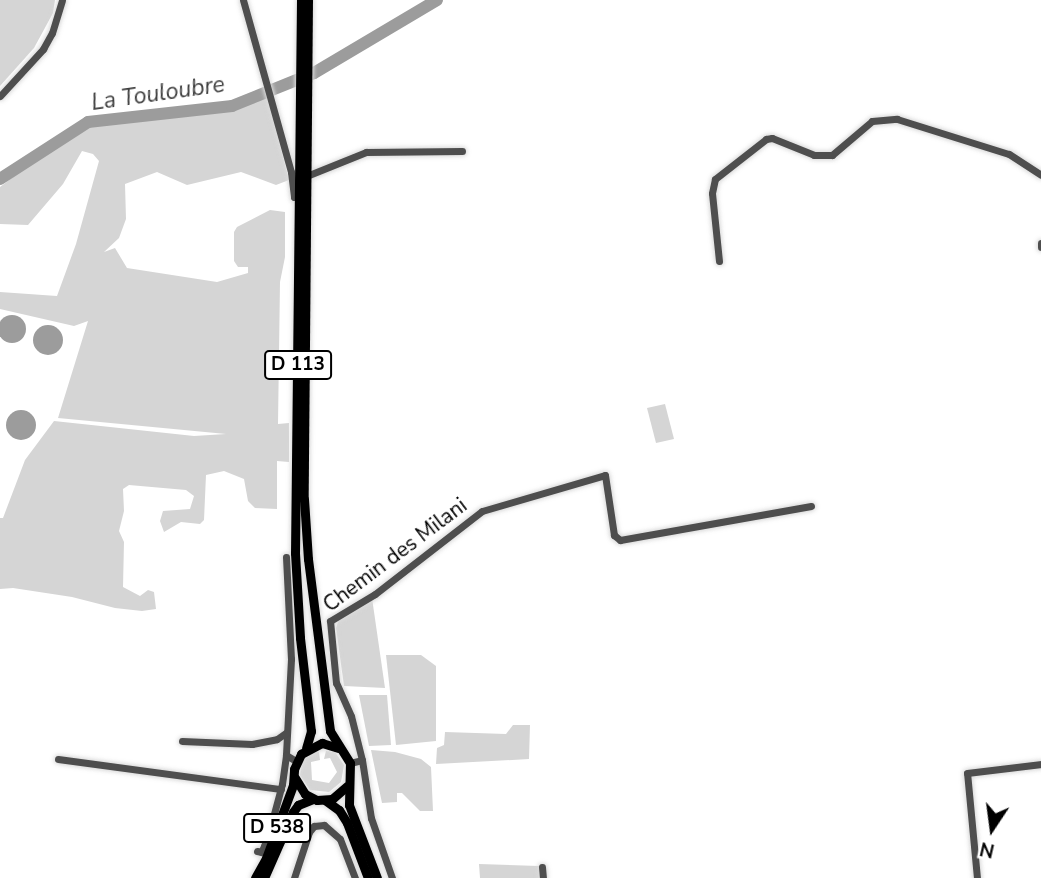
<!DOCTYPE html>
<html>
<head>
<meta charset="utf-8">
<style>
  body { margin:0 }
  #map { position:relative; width:1041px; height:878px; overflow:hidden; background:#fff; font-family:"Nunito Sans",sans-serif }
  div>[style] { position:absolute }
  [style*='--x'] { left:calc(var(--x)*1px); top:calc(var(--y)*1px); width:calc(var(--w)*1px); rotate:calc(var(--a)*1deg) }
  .green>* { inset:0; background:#d5d5d5 }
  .water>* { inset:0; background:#9c9c9c }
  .round { border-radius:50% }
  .river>* { height:12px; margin:-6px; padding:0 6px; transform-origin:6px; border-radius:6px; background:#9c9c9c }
  .roads { filter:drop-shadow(0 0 2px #dbdbdb) drop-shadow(0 0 2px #dbdbdb) }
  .minor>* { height:7px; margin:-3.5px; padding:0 3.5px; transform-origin:3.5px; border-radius:3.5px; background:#4e4e4e }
  .major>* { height:9px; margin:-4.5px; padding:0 4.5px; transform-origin:4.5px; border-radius:4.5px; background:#000 }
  span { translate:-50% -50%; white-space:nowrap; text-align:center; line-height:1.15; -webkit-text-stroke:5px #fff; paint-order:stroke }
  .shield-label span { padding:2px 5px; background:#fff; border:2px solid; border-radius:5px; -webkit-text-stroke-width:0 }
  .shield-label { font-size:19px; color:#000; font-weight:700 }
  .street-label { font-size:21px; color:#000 }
  .water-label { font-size:23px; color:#3d3d3d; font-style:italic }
  .north { position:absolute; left:957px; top:794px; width:70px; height:70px; -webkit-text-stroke:5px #fff; paint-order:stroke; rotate:193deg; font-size:19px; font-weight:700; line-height:28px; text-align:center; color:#000 }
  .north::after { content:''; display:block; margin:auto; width:24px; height:32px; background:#000; clip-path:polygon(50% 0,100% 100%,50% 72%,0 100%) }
</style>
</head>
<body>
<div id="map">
  <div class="green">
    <div style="clip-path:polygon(0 0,55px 0,53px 13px,34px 48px,0 86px)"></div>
    <div style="clip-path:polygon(267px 95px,289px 180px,276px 185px,241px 172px,187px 185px,157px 172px,125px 184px,126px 219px,119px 238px,104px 252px,115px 248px,127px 268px,217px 282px,248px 273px,248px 267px,238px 267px,234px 261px,234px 232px,237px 227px,270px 210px,285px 212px,285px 257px,280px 282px,278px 424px,289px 423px,289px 462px,277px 461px,277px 509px,255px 508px,248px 501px,244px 479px,224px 471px,206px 475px,204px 520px,200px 524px,181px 522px,164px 532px,160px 521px,163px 511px,190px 509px,194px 496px,186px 490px,129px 485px,123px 489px,124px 511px,119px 531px,124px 542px,123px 587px,140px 596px,148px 590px,154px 592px,156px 609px,142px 611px,115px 608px,72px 597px,13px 588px,0 589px,0 518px,3px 518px,25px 460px,54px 421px,194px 436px,226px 434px,58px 418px,88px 321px,74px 326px,0 309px,0 292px,57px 296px,76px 244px,99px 161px,93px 154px,82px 151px,63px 184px,28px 225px,0 224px,0 187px,51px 148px,94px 124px,159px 115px,236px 110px)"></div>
    <div style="clip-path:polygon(665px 404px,674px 439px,656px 443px,647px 408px)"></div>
    <div style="clip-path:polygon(372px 598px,385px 688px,344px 686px,336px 628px,339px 619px)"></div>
    <div style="clip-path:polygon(386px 655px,421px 655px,436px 666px,436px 741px,396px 745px)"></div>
    <div style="clip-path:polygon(359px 695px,387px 695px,391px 745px,369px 746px)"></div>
    <div style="clip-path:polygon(513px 725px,530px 725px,529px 759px,436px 764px,437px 748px,444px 745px,445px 732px,506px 734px)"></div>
    <div style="clip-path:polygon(314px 750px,319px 752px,320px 760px,311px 762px,312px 780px,329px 783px,337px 772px,330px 758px,324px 759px,326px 751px,335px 752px,344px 765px,341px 782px,329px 792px,310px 790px,300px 775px,303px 758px)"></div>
    <div style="clip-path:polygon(371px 750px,395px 752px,421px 759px,431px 767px,433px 811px,420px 811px,402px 793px,397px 793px,397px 802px,382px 803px)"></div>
    <div style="clip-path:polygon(479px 864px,539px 866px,540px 878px,480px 878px)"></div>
  </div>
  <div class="water">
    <div class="round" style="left:-2px;top:315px;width:28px;height:28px"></div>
    <div class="round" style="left:33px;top:325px;width:30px;height:30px"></div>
    <div class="round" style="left:6px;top:410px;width:30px;height:30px"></div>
  </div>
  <div class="river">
    <div style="--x:0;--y:179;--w:105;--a:-32.9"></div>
    <div style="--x:88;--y:122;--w:145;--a:-6.3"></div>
    <div style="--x:232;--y:106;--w:88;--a:-21.9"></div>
    <div style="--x:314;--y:73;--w:143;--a:-30.7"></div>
  </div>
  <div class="roads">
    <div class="minor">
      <div style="--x:243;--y:0;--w:179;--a:74.4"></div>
      <div style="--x:291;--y:172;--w:25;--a:83"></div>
      <div style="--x:294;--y:197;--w:9;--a:-6"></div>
      <div style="--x:0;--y:96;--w:64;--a:-47.5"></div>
      <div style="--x:43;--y:49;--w:18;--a:-61"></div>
      <div style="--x:52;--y:33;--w:34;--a:-73"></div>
      <div style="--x:304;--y:177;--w:67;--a:-22"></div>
      <div style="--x:366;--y:152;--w:96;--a:-0.6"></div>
      <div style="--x:1041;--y:243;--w:4;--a:90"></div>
      <div style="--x:719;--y:261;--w:68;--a:-95.9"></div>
      <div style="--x:712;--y:193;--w:14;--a:-78"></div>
      <div style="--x:715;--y:179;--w:65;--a:-38.1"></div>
      <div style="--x:766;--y:139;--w:6;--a:-9"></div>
      <div style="--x:772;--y:138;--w:45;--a:22"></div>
      <div style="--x:814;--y:155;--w:18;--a:0"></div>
      <div style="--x:832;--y:155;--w:52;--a:-40.4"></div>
      <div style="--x:872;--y:121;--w:25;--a:-5"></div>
      <div style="--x:897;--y:119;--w:117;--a:17.4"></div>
      <div style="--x:1009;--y:154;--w:38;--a:33"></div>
      <div style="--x:286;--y:557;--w:102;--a:87.2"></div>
      <div style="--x:291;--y:659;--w:96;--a:93"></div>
      <div style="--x:286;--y:755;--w:12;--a:31"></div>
      <div style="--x:182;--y:741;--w:70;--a:2.5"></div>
      <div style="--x:252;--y:744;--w:25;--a:-11"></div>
      <div style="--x:277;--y:739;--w:12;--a:-35"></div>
      <div style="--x:58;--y:759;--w:225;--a:7.7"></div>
      <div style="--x:362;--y:760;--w:45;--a:-104"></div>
      <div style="--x:351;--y:716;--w:36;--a:-114"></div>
      <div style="--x:336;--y:683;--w:62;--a:-95.5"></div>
      <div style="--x:330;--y:621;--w:52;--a:-31"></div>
      <div style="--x:375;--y:594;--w:135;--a:-37.8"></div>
      <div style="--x:482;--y:511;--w:128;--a:-16.3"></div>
      <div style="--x:605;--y:475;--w:61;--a:81.5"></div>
      <div style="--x:614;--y:535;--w:8;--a:40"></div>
      <div style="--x:620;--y:540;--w:194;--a:-10.1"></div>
      <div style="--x:350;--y:763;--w:12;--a:-14"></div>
      <div style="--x:362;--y:760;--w:59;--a:81.2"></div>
      <div style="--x:371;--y:818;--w:64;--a:70.7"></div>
      <div style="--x:257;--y:851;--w:4;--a:14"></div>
      <div style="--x:261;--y:852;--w:7;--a:-63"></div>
      <div style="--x:264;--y:846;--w:22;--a:-72"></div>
      <div style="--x:271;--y:825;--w:42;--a:-75"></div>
      <div style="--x:282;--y:784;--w:29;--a:-82"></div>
      <div style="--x:542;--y:867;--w:11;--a:85"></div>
      <div style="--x:294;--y:878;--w:48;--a:-71.9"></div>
      <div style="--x:309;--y:832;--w:8;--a:-50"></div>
      <div style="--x:314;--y:826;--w:10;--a:-6"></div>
      <div style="--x:324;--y:825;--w:21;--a:41"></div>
      <div style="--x:340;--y:839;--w:42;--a:69"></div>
      <div style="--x:977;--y:878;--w:105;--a:-95.4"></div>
      <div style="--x:967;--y:773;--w:75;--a:-6.9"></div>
    </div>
    <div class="major">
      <div style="--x:301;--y:0;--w:553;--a:90.62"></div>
      <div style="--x:295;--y:553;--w:85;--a:86.6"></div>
      <div style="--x:300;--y:638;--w:94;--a:83.3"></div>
      <div style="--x:311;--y:731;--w:18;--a:106"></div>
      <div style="--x:308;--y:0;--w:499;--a:90.5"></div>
      <div style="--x:304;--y:499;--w:60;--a:86.2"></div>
      <div style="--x:308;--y:559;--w:173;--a:82.7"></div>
      <div style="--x:330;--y:731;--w:38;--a:58"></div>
      <div style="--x:350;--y:763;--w:42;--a:91.4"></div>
      <div style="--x:349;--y:805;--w:78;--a:69"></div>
      <div style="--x:295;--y:778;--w:19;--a:58"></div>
      <div style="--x:305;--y:794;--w:13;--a:27"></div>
      <div style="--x:317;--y:800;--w:15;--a:-4"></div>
      <div style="--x:332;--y:799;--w:20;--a:-41"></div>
      <div style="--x:325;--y:800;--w:17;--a:36"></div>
      <div style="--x:339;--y:810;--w:15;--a:58"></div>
      <div style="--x:347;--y:823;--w:59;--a:69.1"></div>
      <div style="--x:255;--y:878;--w:23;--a:-61"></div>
      <div style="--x:266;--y:858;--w:78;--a:-69.7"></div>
      <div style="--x:293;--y:785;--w:16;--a:-86"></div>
      <div style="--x:294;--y:769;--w:17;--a:-65"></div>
      <div style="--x:301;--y:754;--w:24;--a:-28"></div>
      <div style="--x:322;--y:743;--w:17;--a:17"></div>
      <div style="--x:264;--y:878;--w:72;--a:-66.3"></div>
      <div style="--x:293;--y:812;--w:9;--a:-54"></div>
      <div style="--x:298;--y:805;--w:16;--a:-22"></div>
    </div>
  </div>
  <div class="shield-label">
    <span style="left:298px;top:365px">D 113</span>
    <span style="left:277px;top:828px">D 538</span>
  </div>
  <div class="street-label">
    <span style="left:395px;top:555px;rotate:-37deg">Chemin des Milani</span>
  </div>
  <div class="water-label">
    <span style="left:158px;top:94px;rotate:-8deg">La Touloubre</span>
  </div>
  <div class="north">N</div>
</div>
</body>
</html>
